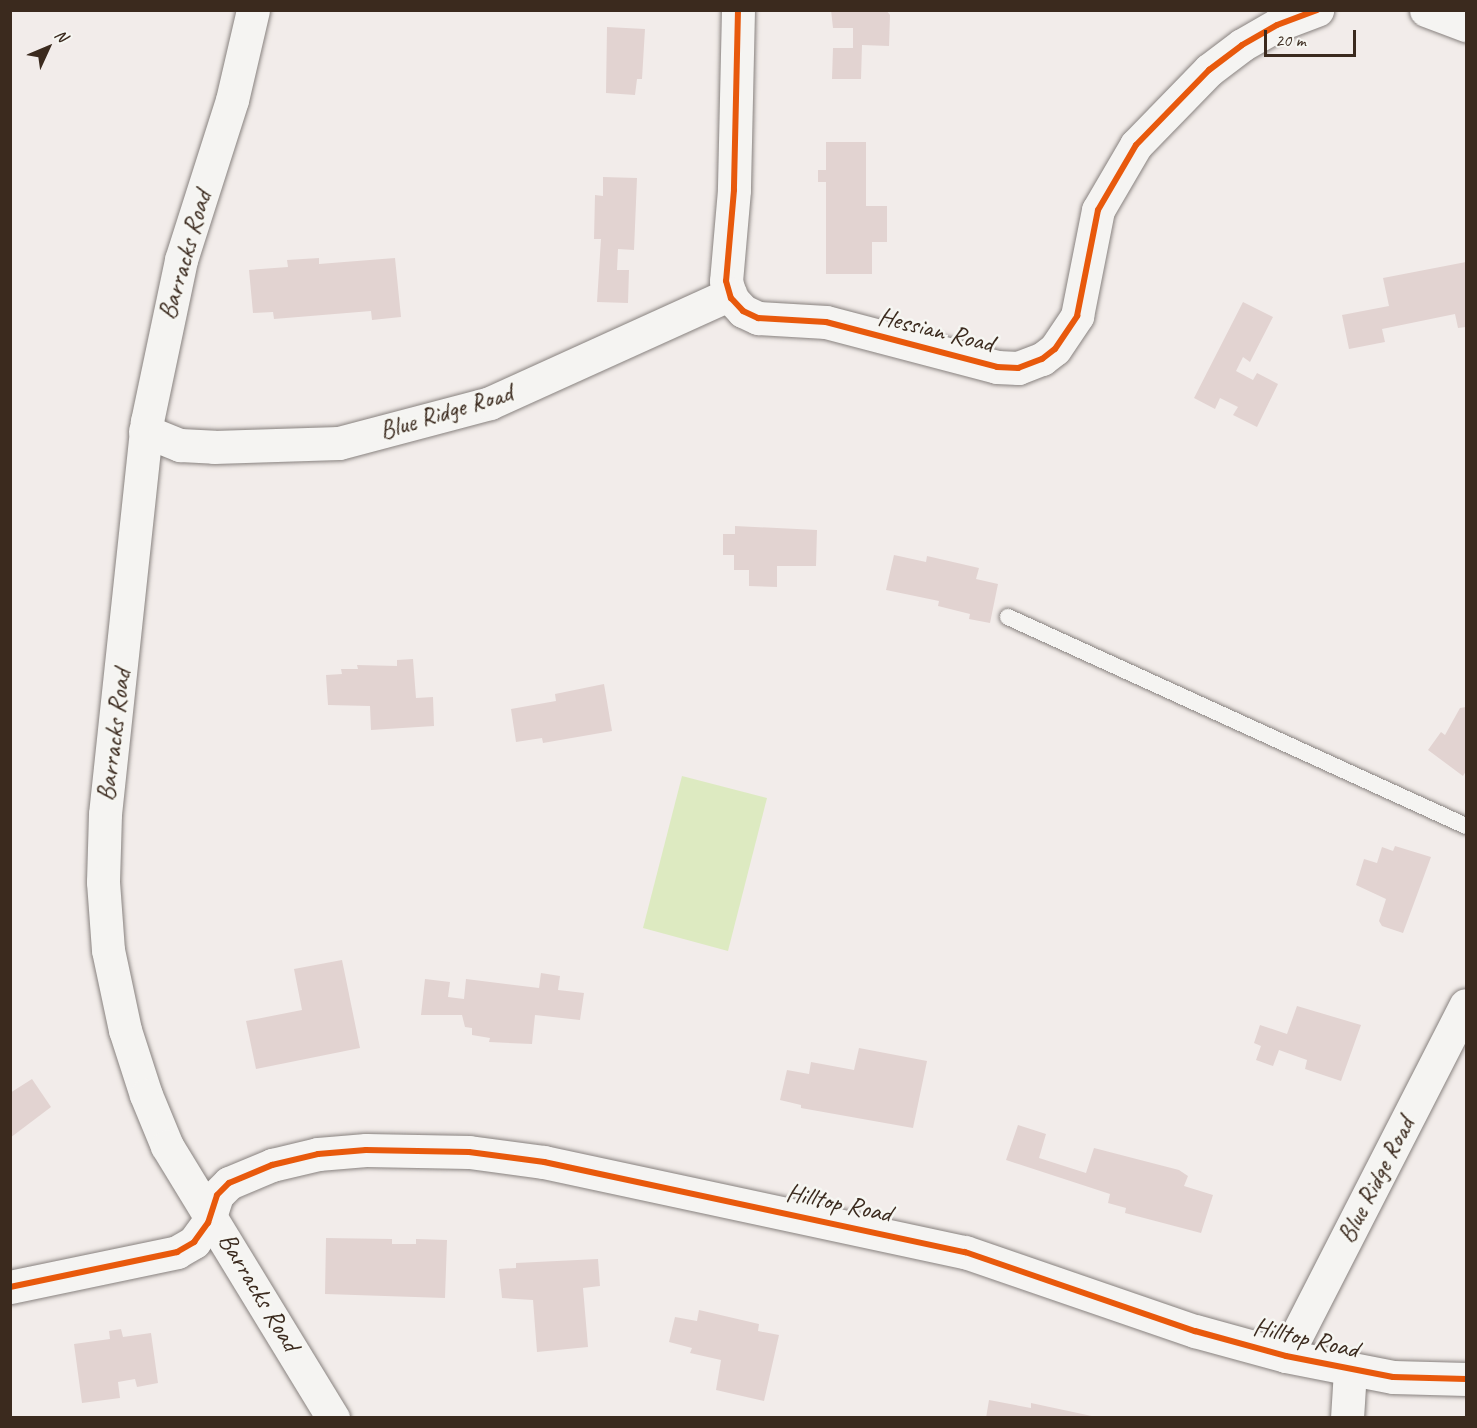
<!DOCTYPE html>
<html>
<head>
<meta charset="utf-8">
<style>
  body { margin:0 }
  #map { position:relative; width:1477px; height:1428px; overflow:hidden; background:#f2ecea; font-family:Caveat,sans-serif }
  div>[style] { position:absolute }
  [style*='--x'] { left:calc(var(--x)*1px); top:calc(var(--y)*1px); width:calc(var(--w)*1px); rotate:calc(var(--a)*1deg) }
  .green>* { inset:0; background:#ddeac1 }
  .building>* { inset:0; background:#e2d3d1 }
  .roads { filter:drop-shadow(0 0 2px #88827f) drop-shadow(0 0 2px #88827f) }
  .lane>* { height:16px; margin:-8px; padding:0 8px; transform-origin:8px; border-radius:8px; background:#f5f4f2 }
  .street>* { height:33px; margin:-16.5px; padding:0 16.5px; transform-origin:16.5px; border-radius:16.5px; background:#f5f4f2 }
  .primary>* { height:33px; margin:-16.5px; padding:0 16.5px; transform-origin:16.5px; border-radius:16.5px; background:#f5f4f2 }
  .cycleway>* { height:6px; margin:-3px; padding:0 3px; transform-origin:3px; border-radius:3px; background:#e8590c }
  span { translate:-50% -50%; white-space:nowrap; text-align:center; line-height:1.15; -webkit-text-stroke:5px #f6f6f2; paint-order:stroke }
  .street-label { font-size:26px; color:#3b2a1e }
  .frame { position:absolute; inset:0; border:12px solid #3b2a1e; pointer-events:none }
  .north { position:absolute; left:18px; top:18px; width:60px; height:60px; -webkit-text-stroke:4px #f6f6f2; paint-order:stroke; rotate:46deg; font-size:16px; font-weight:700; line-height:24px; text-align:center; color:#3b2a1e }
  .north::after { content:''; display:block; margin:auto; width:21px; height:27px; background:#3b2a1e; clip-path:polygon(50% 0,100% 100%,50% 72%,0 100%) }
  .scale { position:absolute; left:1264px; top:30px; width:92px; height:27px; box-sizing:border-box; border:3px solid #3b2a1e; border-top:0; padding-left:8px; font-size:18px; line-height:21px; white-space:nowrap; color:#3b2a1e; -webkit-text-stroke:4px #f6f6f2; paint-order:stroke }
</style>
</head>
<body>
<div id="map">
  <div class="green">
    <div style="clip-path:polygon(682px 776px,767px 798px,728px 951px,643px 928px)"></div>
  </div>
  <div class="building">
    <div style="clip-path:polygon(831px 10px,886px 10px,890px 15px,889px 46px,862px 45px,861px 79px,832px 79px,833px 48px,853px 48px,853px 28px,833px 28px)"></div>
    <div style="clip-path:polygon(607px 27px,645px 29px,642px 79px,637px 79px,635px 95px,606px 93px)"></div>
    <div style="clip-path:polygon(826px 142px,866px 142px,866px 206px,887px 206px,887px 242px,872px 242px,872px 274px,826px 274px,826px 182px,818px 182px,818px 170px,826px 170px)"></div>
    <div style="clip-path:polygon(603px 177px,637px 178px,634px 250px,618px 249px,617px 270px,629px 270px,628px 303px,597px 302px,601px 239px,594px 239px,595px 195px,603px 196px)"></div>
    <div style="clip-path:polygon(319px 258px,319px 264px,395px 258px,401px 317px,372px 320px,371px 311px,274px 319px,273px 312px,253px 313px,249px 270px,288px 267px,287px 260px)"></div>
    <div style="clip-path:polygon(1466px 262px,1466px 327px,1458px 328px,1455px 314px,1382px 329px,1385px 342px,1349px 349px,1342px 315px,1389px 306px,1383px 278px)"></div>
    <div style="clip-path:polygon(1243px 302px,1273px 317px,1250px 362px,1243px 357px,1236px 371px,1253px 380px,1257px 373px,1278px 384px,1257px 427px,1233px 415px,1238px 407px,1220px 398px,1215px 409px,1194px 398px)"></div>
    <div style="clip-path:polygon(735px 526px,817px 530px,816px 566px,777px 566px,777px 587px,749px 586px,749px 570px,734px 570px,734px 555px,723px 555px,723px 534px,735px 534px)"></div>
    <div style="clip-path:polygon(894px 555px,926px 562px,927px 556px,979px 568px,976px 579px,998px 584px,990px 623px,969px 619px,970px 614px,938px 606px,939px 601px,886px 590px)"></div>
    <div style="clip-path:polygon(413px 659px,416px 698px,433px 697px,434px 726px,371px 730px,370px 706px,328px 705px,326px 675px,342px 674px,341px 669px,358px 669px,357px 665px,397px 666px,397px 660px)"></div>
    <div style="clip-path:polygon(604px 684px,612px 731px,543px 743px,542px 738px,516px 742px,511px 709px,556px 701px,555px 694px)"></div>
    <div style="clip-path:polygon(1466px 707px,1466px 771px,1463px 776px,1428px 750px,1441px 732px,1445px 735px,1460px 708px)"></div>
    <div style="clip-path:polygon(1395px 846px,1431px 857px,1403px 933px,1382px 926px,1379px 921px,1386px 899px,1356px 885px,1364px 859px,1377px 863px,1382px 847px,1393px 851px)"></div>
    <div style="clip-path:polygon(342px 960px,360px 1048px,256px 1069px,246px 1021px,302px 1010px,294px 969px)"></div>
    <div style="clip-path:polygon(541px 973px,560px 976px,558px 990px,584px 993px,580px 1020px,535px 1015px,532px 1044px,489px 1042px,490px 1038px,472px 1035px,472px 1028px,465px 1027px,462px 1015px,421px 1015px,425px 979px,450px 982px,448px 997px,464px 999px,466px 979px,539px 988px)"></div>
    <div style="clip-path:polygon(1297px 1006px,1361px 1025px,1341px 1081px,1305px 1069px,1307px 1060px,1279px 1050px,1273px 1066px,1256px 1060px,1261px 1046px,1254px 1043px,1260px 1025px,1287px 1034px)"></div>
    <div style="clip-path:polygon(859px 1048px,927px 1061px,913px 1128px,801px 1108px,801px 1105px,780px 1100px,787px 1070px,809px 1074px,811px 1062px,854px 1070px)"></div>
    <div style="clip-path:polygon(32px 1079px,51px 1107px,10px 1138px,10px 1093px)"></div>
    <div style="clip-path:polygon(1018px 1125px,1046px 1134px,1039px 1158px,1086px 1173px,1094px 1148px,1179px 1170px,1188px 1176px,1184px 1186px,1213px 1195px,1201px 1233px,1125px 1213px,1126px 1208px,1108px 1203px,1110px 1194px,1006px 1160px)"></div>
    <div style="clip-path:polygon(326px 1238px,392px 1239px,392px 1244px,416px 1244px,416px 1239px,447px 1240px,445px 1298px,325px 1294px)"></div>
    <div style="clip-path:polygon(598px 1259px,600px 1286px,583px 1288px,588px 1347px,537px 1352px,533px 1300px,502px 1298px,499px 1269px,516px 1268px,516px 1263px)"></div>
    <div style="clip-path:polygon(699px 1310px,759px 1324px,758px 1331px,779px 1335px,764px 1401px,716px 1390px,721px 1360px,690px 1353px,692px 1348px,669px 1342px,675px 1317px,697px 1321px)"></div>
    <div style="clip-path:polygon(121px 1329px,123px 1337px,151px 1333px,158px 1383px,137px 1387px,135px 1379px,118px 1382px,120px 1398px,82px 1403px,74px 1344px,110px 1339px,109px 1331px)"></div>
    <div style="clip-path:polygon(989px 1400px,1031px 1408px,1031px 1403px,1101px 1418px,986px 1418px)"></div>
  </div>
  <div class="roads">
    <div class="lane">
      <div style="--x:1008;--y:617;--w:503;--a:24.53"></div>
    </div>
    <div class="street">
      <div style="--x:738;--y:10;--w:180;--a:91.3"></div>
      <div style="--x:734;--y:190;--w:91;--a:95"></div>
      <div style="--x:726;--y:281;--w:18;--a:74"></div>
      <div style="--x:731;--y:298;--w:18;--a:47"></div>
      <div style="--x:743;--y:311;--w:17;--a:25"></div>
      <div style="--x:758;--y:318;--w:68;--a:3.4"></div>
      <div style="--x:826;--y:322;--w:177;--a:14.7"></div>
      <div style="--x:997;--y:367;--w:21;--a:3"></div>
      <div style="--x:1018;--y:368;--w:26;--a:-21"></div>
      <div style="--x:1042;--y:359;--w:16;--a:-38"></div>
      <div style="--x:1055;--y:349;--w:40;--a:-56"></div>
      <div style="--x:1077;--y:316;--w:108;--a:-78.8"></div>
      <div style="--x:1098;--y:210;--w:75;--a:-59.7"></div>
      <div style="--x:1136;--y:145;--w:105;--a:-45.8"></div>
      <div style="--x:1209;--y:70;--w:41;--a:-37.1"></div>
      <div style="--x:1242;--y:45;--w:40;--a:-29.7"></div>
      <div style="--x:1277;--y:25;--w:43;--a:-20.6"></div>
      <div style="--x:1426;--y:10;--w:43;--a:20.6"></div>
      <div style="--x:145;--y:431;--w:38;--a:22"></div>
      <div style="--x:180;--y:445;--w:34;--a:3"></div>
      <div style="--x:214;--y:447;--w:125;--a:-1.8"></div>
      <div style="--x:339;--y:443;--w:156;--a:-14.8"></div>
      <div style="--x:490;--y:403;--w:264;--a:-24.4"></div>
      <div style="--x:10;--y:1287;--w:171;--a:-11.8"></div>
      <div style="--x:177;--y:1252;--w:20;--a:-30"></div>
      <div style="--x:194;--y:1242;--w:24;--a:-54"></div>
      <div style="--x:208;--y:1223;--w:29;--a:-72"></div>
      <div style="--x:217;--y:1195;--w:17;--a:-45"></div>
      <div style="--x:229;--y:1183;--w:47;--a:-22.7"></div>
      <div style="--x:272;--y:1165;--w:47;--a:-13.4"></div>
      <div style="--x:318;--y:1154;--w:48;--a:-4.8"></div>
      <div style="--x:366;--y:1150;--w:103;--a:1.1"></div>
      <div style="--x:469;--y:1152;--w:76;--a:7.6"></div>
      <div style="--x:544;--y:1162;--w:431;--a:12.1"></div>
      <div style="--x:965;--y:1252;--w:243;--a:19"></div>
      <div style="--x:1195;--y:1331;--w:94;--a:15.4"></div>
      <div style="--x:1286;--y:1356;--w:109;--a:11.1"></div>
      <div style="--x:1393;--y:1377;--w:73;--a:1.6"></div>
      <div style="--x:1286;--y:1356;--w:394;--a:-62.9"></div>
      <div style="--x:1347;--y:1418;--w:48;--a:-86.4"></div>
    </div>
    <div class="primary">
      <div style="--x:253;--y:10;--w:92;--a:103.1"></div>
      <div style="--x:232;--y:100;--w:168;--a:107.7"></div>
      <div style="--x:181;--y:260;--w:165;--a:101.9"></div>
      <div style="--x:147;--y:421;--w:395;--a:96.1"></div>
      <div style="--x:105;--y:814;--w:68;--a:91.7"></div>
      <div style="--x:103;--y:882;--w:68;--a:85.8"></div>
      <div style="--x:108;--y:950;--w:82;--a:78"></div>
      <div style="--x:125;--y:1030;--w:68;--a:72.1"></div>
      <div style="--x:146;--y:1095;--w:55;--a:67.6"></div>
      <div style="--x:167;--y:1146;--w:319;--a:58.6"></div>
    </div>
  </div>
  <div class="cycleway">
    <div style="--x:738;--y:10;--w:180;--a:91.3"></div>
    <div style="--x:734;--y:190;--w:91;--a:95"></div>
    <div style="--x:726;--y:281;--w:18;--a:74"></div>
    <div style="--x:731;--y:298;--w:18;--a:47"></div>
    <div style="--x:743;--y:311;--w:17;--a:25"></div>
    <div style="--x:758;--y:318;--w:68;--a:3.4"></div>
    <div style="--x:826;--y:322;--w:177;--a:14.7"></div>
    <div style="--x:997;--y:367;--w:21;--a:3"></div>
    <div style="--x:1018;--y:368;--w:26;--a:-21"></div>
    <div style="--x:1042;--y:359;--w:16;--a:-38"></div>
    <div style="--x:1055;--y:349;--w:40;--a:-56"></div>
    <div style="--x:1077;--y:316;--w:108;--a:-78.8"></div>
    <div style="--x:1098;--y:210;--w:75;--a:-59.7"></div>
    <div style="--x:1136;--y:145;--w:105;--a:-45.8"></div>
    <div style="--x:1209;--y:70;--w:41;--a:-37.1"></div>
    <div style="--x:1242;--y:45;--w:40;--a:-29.7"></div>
    <div style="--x:1277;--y:25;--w:43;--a:-20.6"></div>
    <div style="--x:10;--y:1287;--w:171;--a:-11.8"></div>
    <div style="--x:177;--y:1252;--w:20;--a:-30"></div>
    <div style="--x:194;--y:1242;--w:24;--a:-54"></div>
    <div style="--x:208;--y:1223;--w:29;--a:-72"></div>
    <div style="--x:217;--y:1195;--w:17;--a:-45"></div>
    <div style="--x:229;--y:1183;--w:47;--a:-22.7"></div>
    <div style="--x:272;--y:1165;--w:47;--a:-13.4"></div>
    <div style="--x:318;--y:1154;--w:48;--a:-4.8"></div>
    <div style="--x:366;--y:1150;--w:103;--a:1.1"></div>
    <div style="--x:469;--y:1152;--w:76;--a:7.6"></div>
    <div style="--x:544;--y:1162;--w:431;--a:12.1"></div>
    <div style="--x:965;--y:1252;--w:243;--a:19"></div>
    <div style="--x:1195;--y:1331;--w:94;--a:15.4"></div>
    <div style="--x:1286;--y:1356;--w:109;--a:11.1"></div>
    <div style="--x:1393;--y:1377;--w:73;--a:1.6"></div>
  </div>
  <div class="street-label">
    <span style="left:185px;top:255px;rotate:-74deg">Barracks Road</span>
    <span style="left:936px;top:330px;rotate:14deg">Hessian Road</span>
    <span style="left:446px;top:412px;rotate:-17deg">Blue Ridge Road</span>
    <span style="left:114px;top:735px;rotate:-83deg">Barracks Road</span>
    <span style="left:1376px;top:1180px;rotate:-63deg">Blue Ridge Road</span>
    <span style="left:839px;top:1203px;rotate:12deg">Hilltop Road</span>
    <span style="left:259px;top:1292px;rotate:59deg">Barracks Road</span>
    <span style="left:1306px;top:1338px;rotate:13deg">Hilltop Road</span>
  </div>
  <div class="frame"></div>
  <div class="north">N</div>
  <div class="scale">20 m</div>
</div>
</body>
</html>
